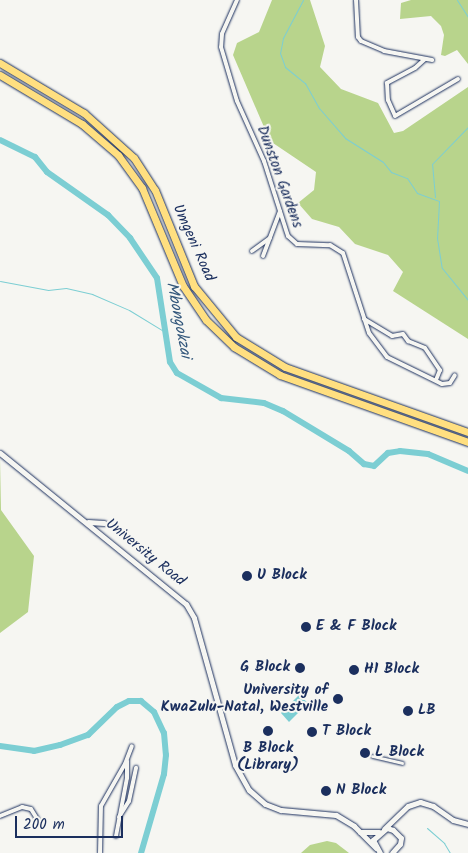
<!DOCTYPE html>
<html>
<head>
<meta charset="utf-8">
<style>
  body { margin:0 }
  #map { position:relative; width:468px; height:853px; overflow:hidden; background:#f6f6f2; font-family:Kalam,sans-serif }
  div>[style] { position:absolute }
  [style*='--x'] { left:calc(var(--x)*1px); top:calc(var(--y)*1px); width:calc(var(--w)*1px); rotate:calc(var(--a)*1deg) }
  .green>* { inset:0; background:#b8d48c }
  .water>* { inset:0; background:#7cced3 }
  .stream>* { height:1px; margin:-0.5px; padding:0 0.5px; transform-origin:0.5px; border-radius:0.5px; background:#7cced3 }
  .river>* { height:6px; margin:-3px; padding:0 3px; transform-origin:3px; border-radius:3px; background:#7cced3 }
  .roads { filter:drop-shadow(0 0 1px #1b2f5e) drop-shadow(0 0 1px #1b2f5e) }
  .pedestrian>* { height:3px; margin:-1.5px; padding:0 1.5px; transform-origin:1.5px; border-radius:1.5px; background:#f6f6f2 }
  .minor>* { height:4px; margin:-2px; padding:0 2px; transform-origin:2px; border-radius:2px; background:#f6f6f2 }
  .tertiary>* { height:5px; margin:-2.5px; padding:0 2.5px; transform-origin:2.5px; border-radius:2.5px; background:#f6f6f2 }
  .motorway>* { height:7px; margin:-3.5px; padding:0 3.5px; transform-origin:3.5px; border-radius:3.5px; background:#ffdf80 }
  .dots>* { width:14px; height:14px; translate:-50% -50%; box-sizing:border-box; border:2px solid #f6f6f2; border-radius:50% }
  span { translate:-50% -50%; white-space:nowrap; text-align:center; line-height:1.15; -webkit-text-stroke:4px #f6f6f2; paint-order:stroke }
  .street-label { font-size:15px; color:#1b2f5e }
  .poi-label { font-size:15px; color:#1b2f5e; font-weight:700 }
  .left { translate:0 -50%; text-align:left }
  .right { translate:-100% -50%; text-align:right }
  .water-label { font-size:16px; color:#33577b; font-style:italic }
  .scale { position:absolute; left:15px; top:816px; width:108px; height:22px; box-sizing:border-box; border:2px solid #1b2f5e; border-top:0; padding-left:6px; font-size:15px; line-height:18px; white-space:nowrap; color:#1b2f5e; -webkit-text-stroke:4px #f6f6f2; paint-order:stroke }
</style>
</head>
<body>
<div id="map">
  <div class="green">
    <div style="clip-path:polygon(272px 0,310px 0,325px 46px,320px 67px,341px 89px,378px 103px,394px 133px,403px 131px,468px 87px,468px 339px,393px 291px,403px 272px,388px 255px,355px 244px,339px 227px,312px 219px,298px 203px,314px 190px,316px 172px,270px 141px,233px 55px,237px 43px,259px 32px)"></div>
    <div style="clip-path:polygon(411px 0,468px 0,468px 64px,457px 50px,445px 56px,441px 55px,444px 35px,441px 26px,431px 16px,400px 19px,401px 3px)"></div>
    <div style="clip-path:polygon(0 458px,1px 510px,34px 556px,28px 612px,0 633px)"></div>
    <div style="clip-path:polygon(327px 841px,336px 843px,349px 853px,301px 853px,310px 845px)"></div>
  </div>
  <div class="water">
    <div style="clip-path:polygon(299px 695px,308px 703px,289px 722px,281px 713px)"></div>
  </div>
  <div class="stream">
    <div style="--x:303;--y:0;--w:43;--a:117.8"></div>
    <div style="--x:283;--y:38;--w:15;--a:101"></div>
    <div style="--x:280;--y:53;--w:15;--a:70"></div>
    <div style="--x:285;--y:67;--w:26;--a:39"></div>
    <div style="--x:305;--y:83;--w:29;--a:61"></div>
    <div style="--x:319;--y:108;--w:40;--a:49"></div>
    <div style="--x:345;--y:138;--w:45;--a:32.3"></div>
    <div style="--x:383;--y:162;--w:13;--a:51"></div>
    <div style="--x:391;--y:172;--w:17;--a:21"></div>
    <div style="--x:407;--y:178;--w:18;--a:56"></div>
    <div style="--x:417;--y:193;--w:23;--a:20"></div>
    <div style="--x:439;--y:201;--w:37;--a:93"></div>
    <div style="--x:437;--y:238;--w:30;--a:81"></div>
    <div style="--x:442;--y:268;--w:41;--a:50.9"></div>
    <div style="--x:457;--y:0;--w:20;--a:57"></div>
    <div style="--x:435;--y:197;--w:33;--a:-95"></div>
    <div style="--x:432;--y:164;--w:52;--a:-45.8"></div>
    <div style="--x:0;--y:281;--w:49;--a:10.6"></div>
    <div style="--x:48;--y:290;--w:18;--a:-6"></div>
    <div style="--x:66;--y:288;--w:27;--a:13"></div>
    <div style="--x:92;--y:294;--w:40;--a:23.4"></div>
    <div style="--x:129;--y:310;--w:42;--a:31.4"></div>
    <div style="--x:427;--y:828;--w:23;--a:41"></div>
    <div style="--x:444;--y:843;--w:12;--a:59"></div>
  </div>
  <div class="river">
    <div style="--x:0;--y:140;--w:39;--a:26"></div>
    <div style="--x:35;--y:157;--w:19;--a:51"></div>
    <div style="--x:47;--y:172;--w:75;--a:35.2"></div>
    <div style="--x:108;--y:215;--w:32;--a:46"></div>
    <div style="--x:130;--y:238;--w:48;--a:56"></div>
    <div style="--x:157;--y:278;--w:85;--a:81.2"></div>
    <div style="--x:170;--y:362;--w:13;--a:58"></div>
    <div style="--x:177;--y:373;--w:51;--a:29.6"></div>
    <div style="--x:221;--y:398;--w:43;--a:6.6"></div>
    <div style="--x:264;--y:403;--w:21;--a:23"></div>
    <div style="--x:283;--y:411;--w:77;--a:31.2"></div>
    <div style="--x:349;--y:451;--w:20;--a:41"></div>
    <div style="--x:364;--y:464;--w:10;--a:11"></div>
    <div style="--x:374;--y:466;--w:19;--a:-43"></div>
    <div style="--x:388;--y:453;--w:12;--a:-9"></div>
    <div style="--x:400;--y:451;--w:28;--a:6"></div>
    <div style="--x:428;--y:454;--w:43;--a:23"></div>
    <div style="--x:0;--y:746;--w:34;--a:8"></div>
    <div style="--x:34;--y:751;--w:27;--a:-13"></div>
    <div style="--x:60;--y:745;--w:30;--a:-20"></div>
    <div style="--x:88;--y:735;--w:40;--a:-44"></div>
    <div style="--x:117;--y:707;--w:13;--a:-27"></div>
    <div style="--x:129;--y:701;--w:12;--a:0"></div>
    <div style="--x:141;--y:701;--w:17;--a:40"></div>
    <div style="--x:154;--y:712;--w:23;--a:65"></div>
    <div style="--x:164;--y:733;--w:22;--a:85"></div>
    <div style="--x:166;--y:755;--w:19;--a:96"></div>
    <div style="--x:164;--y:774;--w:82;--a:106.2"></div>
  </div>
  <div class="roads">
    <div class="pedestrian">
      <div style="--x:372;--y:756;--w:31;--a:13"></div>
    </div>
    <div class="minor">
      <div style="--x:237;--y:0;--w:37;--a:114"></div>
      <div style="--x:222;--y:34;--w:13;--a:94"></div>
      <div style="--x:221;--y:47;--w:56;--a:73.5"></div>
      <div style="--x:237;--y:101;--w:66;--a:65.8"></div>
      <div style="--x:264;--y:161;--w:79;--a:72.3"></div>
      <div style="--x:288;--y:236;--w:12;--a:42"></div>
      <div style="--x:297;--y:244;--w:33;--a:2"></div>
      <div style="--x:330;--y:245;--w:15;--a:32"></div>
      <div style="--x:343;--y:253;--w:84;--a:72"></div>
      <div style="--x:369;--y:333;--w:30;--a:53"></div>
      <div style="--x:387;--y:357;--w:61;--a:26.1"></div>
      <div style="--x:442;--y:384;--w:8;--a:-7"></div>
      <div style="--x:450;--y:383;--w:9;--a:-58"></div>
      <div style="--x:356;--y:0;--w:37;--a:87"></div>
      <div style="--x:358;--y:37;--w:5;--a:53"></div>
      <div style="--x:361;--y:41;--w:25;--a:23"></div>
      <div style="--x:384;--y:51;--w:49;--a:10.6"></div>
      <div style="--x:425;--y:59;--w:13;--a:138"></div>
      <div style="--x:415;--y:68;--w:32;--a:152"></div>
      <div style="--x:387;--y:83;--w:17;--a:87"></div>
      <div style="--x:388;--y:100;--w:17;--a:66"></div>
      <div style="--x:395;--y:116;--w:73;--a:-30.4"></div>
      <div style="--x:252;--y:251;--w:22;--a:-36"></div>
      <div style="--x:263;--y:256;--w:48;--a:-69.3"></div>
      <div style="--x:364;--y:319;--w:33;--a:31"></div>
      <div style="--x:392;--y:336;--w:11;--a:-10"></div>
      <div style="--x:403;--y:334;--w:9;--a:54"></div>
      <div style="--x:408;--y:341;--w:18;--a:22"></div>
      <div style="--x:425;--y:348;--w:27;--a:56"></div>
      <div style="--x:440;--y:370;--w:11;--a:112"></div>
      <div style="--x:0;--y:816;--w:24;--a:-22"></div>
      <div style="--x:22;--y:807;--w:9;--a:13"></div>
      <div style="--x:31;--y:809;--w:15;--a:58"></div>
      <div style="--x:119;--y:817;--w:19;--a:-58"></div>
      <div style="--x:129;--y:801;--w:34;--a:-78"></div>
      <div style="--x:116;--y:836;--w:59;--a:-79.3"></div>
      <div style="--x:127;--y:778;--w:17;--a:-90"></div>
      <div style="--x:100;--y:853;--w:47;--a:-88.8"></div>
      <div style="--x:101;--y:806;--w:48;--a:-60.3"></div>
      <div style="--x:125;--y:764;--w:19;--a:-69"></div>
    </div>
    <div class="tertiary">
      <div style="--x:0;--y:453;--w:240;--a:39.1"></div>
      <div style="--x:186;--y:604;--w:16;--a:60"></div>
      <div style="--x:194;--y:618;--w:153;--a:74.4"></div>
      <div style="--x:235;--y:765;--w:29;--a:61"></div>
      <div style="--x:249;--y:790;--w:21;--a:41"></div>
      <div style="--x:265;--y:804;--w:17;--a:21"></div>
      <div style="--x:281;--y:810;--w:55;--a:5.2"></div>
      <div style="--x:336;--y:815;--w:21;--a:31"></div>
      <div style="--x:354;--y:826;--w:31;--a:45"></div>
      <div style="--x:88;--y:522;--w:16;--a:4"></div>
      <div style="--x:384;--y:829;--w:33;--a:-44"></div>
      <div style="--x:408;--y:806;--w:13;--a:-18"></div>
      <div style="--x:420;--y:802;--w:14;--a:17"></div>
      <div style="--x:433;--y:806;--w:24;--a:35"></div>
      <div style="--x:453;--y:820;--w:16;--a:15"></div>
      <div style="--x:360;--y:832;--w:19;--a:0"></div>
      <div style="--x:380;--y:853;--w:15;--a:-118"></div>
      <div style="--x:373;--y:840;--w:18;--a:-41"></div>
      <div style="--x:387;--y:828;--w:6;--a:18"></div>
      <div style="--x:393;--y:830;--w:11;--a:45"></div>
      <div style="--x:401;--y:838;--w:6;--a:99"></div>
      <div style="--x:400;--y:844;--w:12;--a:132"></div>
    </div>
    <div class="motorway">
      <div style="--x:0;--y:63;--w:98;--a:30.8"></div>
      <div style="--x:84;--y:113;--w:67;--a:42"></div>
      <div style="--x:134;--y:158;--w:38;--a:57"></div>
      <div style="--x:155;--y:190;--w:104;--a:67.9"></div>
      <div style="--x:194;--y:286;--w:66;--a:50.5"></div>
      <div style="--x:236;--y:337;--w:57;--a:31.5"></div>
      <div style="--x:285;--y:367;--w:194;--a:19.6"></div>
      <div style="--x:0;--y:75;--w:96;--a:30.9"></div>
      <div style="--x:82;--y:124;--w:48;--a:40.7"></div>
      <div style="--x:118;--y:155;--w:41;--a:54"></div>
      <div style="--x:142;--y:188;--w:106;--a:67.3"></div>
      <div style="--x:183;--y:286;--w:41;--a:55.9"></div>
      <div style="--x:206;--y:320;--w:39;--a:44"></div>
      <div style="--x:234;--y:347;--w:54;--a:31.3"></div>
      <div style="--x:280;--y:375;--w:200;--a:19.6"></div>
    </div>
  </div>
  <div class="dots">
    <div style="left:247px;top:576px;background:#1b2f5e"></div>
    <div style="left:306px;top:627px;background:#1b2f5e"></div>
    <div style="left:300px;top:668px;background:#1b2f5e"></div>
    <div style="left:354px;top:670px;background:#1b2f5e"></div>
    <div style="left:338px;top:699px;background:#1b2f5e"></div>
    <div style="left:408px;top:711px;background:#1b2f5e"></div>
    <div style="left:268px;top:731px;background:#1b2f5e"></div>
    <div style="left:312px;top:732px;background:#1b2f5e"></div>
    <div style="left:365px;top:753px;background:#1b2f5e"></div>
    <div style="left:326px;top:791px;background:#1b2f5e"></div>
  </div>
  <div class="street-label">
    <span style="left:279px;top:177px;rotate:70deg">Dunston Gardens</span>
    <span style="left:193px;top:243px;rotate:66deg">Umgeni Road</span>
    <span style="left:145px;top:553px;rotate:39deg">University Road</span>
  </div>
  <div class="poi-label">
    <span class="left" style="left:257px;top:576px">U Block</span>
    <span class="left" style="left:316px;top:627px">E &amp; F Block</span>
    <span class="right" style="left:290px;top:668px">G Block</span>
    <span class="left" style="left:364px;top:670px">H1 Block</span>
    <span class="right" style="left:328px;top:699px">University of<br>KwaZulu-Natal, Westville</span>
    <span class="left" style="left:418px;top:711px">LB</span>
    <span class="left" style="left:322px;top:732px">T Block</span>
    <span style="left:268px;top:757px">B Block<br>(Library)</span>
    <span class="left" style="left:375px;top:753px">L Block</span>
    <span class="left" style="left:336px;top:791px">N Block</span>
  </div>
  <div class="water-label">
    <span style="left:178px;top:320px;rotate:79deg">Mbongokzai</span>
  </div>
  <div class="scale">200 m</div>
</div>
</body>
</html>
